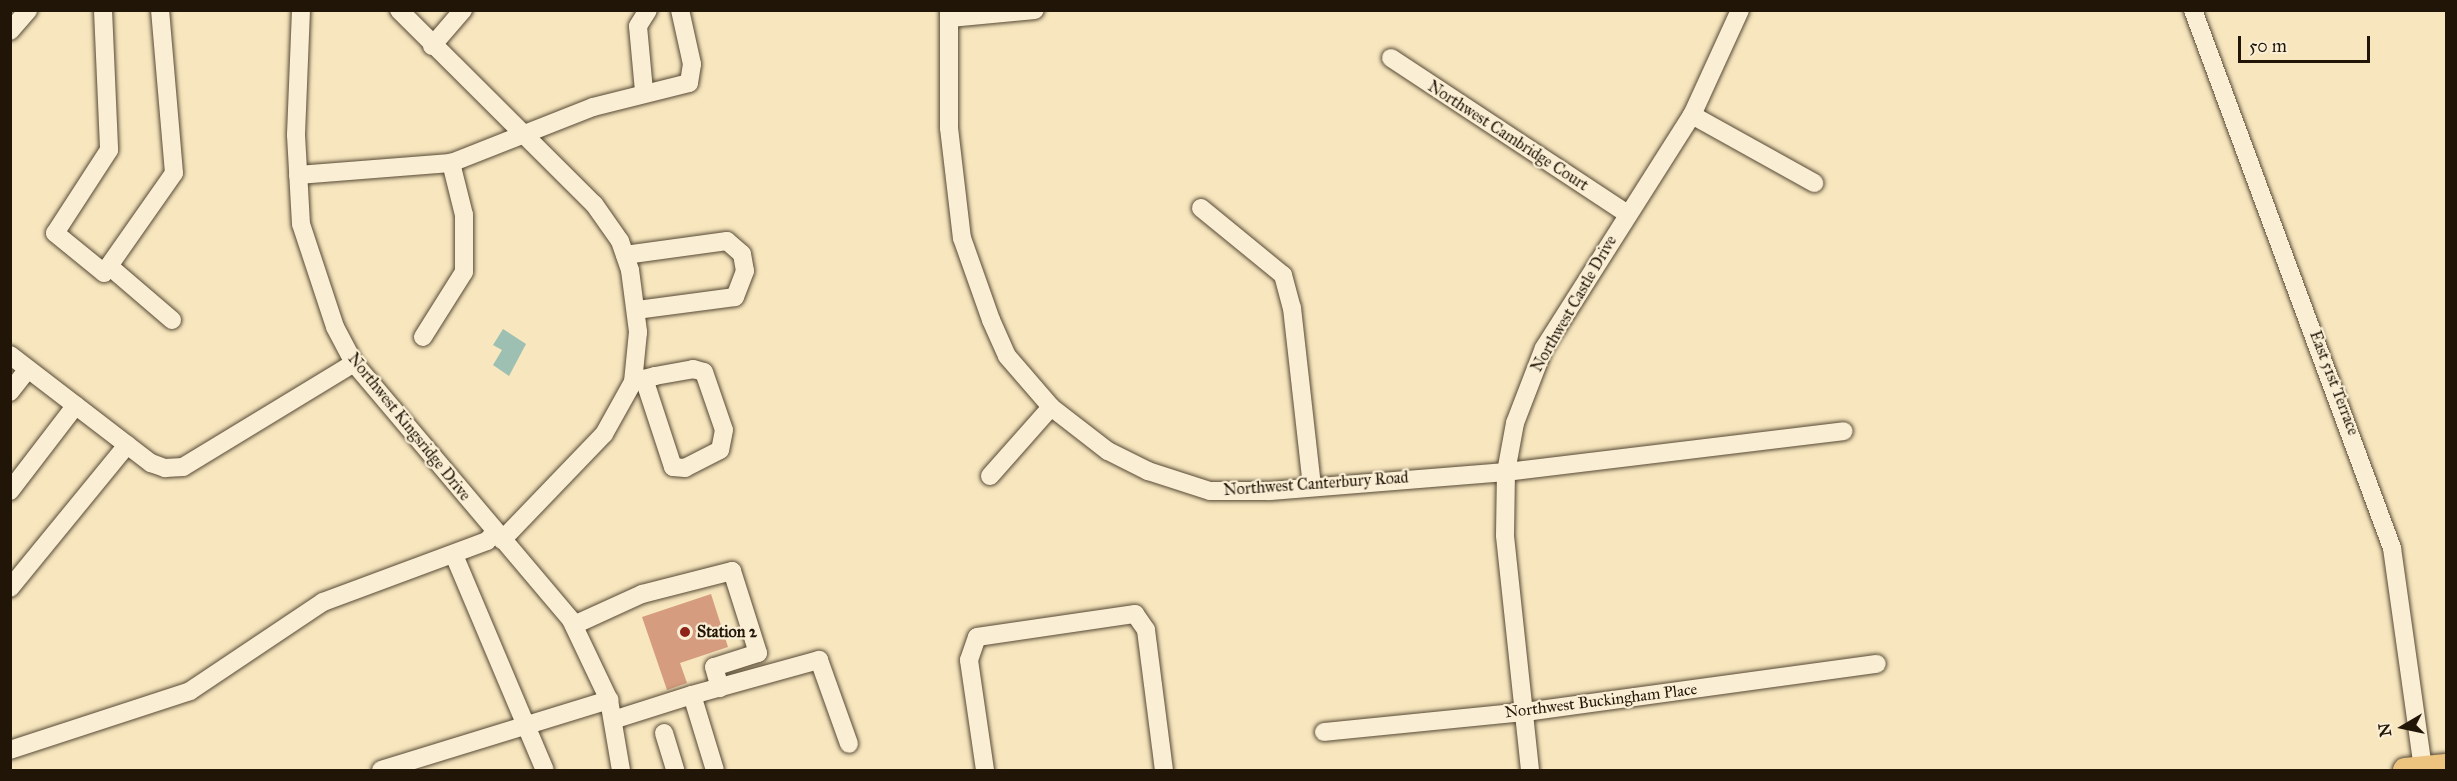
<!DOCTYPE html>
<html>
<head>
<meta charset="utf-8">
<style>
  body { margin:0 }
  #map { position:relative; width:2457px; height:781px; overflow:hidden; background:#f7e6be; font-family:"IM FELL Great Primer",serif }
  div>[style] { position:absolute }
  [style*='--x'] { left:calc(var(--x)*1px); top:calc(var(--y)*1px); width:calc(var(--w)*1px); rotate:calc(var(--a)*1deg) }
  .water>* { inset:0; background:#9dc0b2 }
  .building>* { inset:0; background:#d69c7f }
  .roads { filter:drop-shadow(0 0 2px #564935) drop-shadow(0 0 2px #564935) }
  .minor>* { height:18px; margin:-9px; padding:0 9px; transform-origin:9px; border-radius:9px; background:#faefd5 }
  .major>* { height:24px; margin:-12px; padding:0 12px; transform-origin:12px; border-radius:12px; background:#ecc37f }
  .dots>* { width:16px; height:16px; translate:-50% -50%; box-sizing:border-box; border:3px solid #faefd5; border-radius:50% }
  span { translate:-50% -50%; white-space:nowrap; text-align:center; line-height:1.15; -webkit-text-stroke:4.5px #faefd5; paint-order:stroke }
  .street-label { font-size:16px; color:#211507 }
  .poi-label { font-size:16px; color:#211507; font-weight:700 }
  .left { translate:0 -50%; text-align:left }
  .frame { position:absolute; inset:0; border:12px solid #211507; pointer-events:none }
  .north { position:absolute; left:2373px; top:697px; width:60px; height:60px; -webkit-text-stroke:4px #faefd5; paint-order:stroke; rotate:261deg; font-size:16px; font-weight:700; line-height:24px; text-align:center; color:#211507 }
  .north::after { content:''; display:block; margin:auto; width:21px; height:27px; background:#211507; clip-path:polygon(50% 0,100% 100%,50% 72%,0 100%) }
  .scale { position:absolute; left:2238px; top:36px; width:132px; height:27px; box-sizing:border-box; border:3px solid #211507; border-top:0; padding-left:8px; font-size:18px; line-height:21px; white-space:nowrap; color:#211507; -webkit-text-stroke:4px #faefd5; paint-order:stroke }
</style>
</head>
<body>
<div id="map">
  <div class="water">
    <div style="clip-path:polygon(503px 329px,526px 344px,509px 376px,493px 365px,502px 350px,493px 345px)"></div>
  </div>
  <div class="building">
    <div style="clip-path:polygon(711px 594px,728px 647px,680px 663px,687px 683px,667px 690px,642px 617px)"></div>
  </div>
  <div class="roads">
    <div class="minor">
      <div style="--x:103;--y:10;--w:140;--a:87.5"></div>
      <div style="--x:109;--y:150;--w:99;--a:123"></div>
      <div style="--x:55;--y:233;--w:63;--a:39.2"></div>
      <div style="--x:104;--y:273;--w:122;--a:-55"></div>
      <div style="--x:174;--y:173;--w:164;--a:-94.9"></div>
      <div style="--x:301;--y:10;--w:125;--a:92.3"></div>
      <div style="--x:296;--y:135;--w:89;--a:86.8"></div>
      <div style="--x:301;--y:224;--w:108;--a:71.7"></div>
      <div style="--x:335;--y:327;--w:41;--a:62.2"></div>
      <div style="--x:354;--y:363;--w:336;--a:49.8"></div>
      <div style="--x:571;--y:620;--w:89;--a:64.6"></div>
      <div style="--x:609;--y:700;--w:71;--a:80.3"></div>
      <div style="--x:399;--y:10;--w:275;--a:44.9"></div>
      <div style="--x:594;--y:204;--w:45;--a:54.9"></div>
      <div style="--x:620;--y:241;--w:31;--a:71"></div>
      <div style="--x:630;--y:270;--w:63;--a:82.6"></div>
      <div style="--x:638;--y:332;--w:50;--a:95.7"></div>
      <div style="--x:633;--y:382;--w:60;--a:119.1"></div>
      <div style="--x:604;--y:434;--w:147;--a:133.9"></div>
      <div style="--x:949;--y:10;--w:118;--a:90"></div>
      <div style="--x:949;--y:128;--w:111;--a:83.3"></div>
      <div style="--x:962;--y:238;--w:87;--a:70.5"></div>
      <div style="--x:991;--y:320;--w:39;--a:66"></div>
      <div style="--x:1007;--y:356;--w:67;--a:49.2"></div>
      <div style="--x:1051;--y:407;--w:72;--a:37.7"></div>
      <div style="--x:1108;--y:451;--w:45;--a:26.6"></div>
      <div style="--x:1148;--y:471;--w:65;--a:17.9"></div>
      <div style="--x:1210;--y:491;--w:60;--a:0"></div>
      <div style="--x:1270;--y:491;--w:237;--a:-4.6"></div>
      <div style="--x:1506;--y:472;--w:340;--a:-6.9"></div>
      <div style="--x:2193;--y:10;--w:574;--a:69.7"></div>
      <div style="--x:2392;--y:548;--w:222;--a:82"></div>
      <div style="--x:950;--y:18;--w:85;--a:-5.4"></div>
      <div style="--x:10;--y:31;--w:28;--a:-49"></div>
      <div style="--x:432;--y:46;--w:48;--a:-49.3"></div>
      <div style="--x:1391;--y:58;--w:282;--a:33.4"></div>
      <div style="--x:644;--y:91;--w:65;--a:-95.3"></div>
      <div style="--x:638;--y:26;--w:19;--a:-58"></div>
      <div style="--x:1692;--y:115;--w:140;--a:29.1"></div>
      <div style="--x:298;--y:175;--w:153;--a:-4.5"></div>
      <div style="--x:451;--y:163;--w:153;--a:-21.5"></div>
      <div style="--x:593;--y:107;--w:99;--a:-14"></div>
      <div style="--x:689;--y:83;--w:19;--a:-81"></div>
      <div style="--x:692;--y:64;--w:55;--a:-102.5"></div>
      <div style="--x:1201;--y:208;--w:106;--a:39.3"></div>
      <div style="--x:1283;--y:275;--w:34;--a:75"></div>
      <div style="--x:1292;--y:308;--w:179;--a:83.6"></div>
      <div style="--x:625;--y:255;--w:103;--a:-7.8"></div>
      <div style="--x:727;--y:241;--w:20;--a:41"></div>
      <div style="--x:742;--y:254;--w:17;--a:80"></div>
      <div style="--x:745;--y:271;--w:28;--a:111"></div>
      <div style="--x:735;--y:297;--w:100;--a:172.5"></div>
      <div style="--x:109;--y:266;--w:83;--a:40.6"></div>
      <div style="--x:423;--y:337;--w:77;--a:-57.8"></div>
      <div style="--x:464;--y:272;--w:57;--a:-90"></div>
      <div style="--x:464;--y:215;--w:54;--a:-104"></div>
      <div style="--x:10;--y:355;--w:178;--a:37.5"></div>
      <div style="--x:151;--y:463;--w:15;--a:20"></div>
      <div style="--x:165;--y:468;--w:18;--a:-3"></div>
      <div style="--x:183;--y:467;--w:200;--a:-31.3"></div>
      <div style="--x:633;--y:382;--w:23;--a:-15"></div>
      <div style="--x:655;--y:376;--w:39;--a:-10"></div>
      <div style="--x:693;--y:369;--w:11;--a:15"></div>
      <div style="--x:704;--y:372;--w:61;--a:71"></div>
      <div style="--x:724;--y:430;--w:20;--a:101"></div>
      <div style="--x:720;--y:450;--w:39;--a:153"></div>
      <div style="--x:685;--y:468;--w:12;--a:-175"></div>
      <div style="--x:673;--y:467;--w:93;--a:-108.2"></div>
      <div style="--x:10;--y:392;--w:29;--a:-52"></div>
      <div style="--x:990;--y:476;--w:92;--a:-48.5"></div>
      <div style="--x:10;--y:491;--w:108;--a:-52.5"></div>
      <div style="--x:454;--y:555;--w:233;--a:67.1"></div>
      <div style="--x:10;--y:588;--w:185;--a:-50.7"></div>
      <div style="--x:574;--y:625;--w:75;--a:-24.5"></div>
      <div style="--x:642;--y:594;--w:93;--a:-14.3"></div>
      <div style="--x:732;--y:571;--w:86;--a:72.4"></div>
      <div style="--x:758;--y:653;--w:46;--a:162.3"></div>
      <div style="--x:714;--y:667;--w:22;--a:74"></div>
      <div style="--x:692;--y:695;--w:132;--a:-15.4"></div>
      <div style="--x:819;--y:660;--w:89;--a:70.3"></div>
      <div style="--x:613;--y:720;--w:83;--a:-17.6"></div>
      <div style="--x:692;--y:695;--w:78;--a:73"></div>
      <div style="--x:1324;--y:732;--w:202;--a:-5.7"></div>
      <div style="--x:1525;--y:712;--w:355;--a:-7.8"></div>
      <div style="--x:664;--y:733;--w:39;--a:73"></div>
      <div style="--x:10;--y:750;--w:189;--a:-18.1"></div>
      <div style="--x:190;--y:691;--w:160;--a:-33.8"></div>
      <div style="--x:323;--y:602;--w:175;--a:-20.4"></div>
      <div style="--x:487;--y:541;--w:12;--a:-48"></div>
      <div style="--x:381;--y:770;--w:239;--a:-17.1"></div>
      <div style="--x:985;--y:770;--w:111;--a:-98.3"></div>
      <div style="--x:969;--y:660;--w:24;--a:-71"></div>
      <div style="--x:977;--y:637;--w:160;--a:-8.3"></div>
      <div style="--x:1135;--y:614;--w:19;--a:55"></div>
      <div style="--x:1146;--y:630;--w:141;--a:82.7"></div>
      <div style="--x:1530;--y:770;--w:236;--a:-96.1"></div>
      <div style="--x:1505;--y:535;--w:63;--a:-89.1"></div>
      <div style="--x:1506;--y:472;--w:50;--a:-79.6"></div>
      <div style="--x:1515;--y:423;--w:80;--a:-68.9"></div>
      <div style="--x:1544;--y:348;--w:276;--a:-57.6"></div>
      <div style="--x:1692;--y:115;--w:115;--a:-65.4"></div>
    </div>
    <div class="major">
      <div style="--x:2405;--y:770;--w:41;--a:-5.6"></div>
    </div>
  </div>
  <div class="dots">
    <div style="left:685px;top:632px;background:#8f2418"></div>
  </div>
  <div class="street-label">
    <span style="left:1508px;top:136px;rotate:33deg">Northwest Cambridge Court</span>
    <span style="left:1574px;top:304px;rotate:-60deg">Northwest Castle Drive</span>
    <span style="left:2334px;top:383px;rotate:69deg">East 51st Terrace</span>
    <span style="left:409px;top:427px;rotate:51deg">Northwest Kingsridge Drive</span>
    <span style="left:1316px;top:484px;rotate:-4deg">Northwest Canterbury Road</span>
    <span style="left:1601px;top:701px;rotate:-7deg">Northwest Buckingham Place</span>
  </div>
  <div class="poi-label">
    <span class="left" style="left:697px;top:632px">Station 2</span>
  </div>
  <div class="frame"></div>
  <div class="north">N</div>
  <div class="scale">50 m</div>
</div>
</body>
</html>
